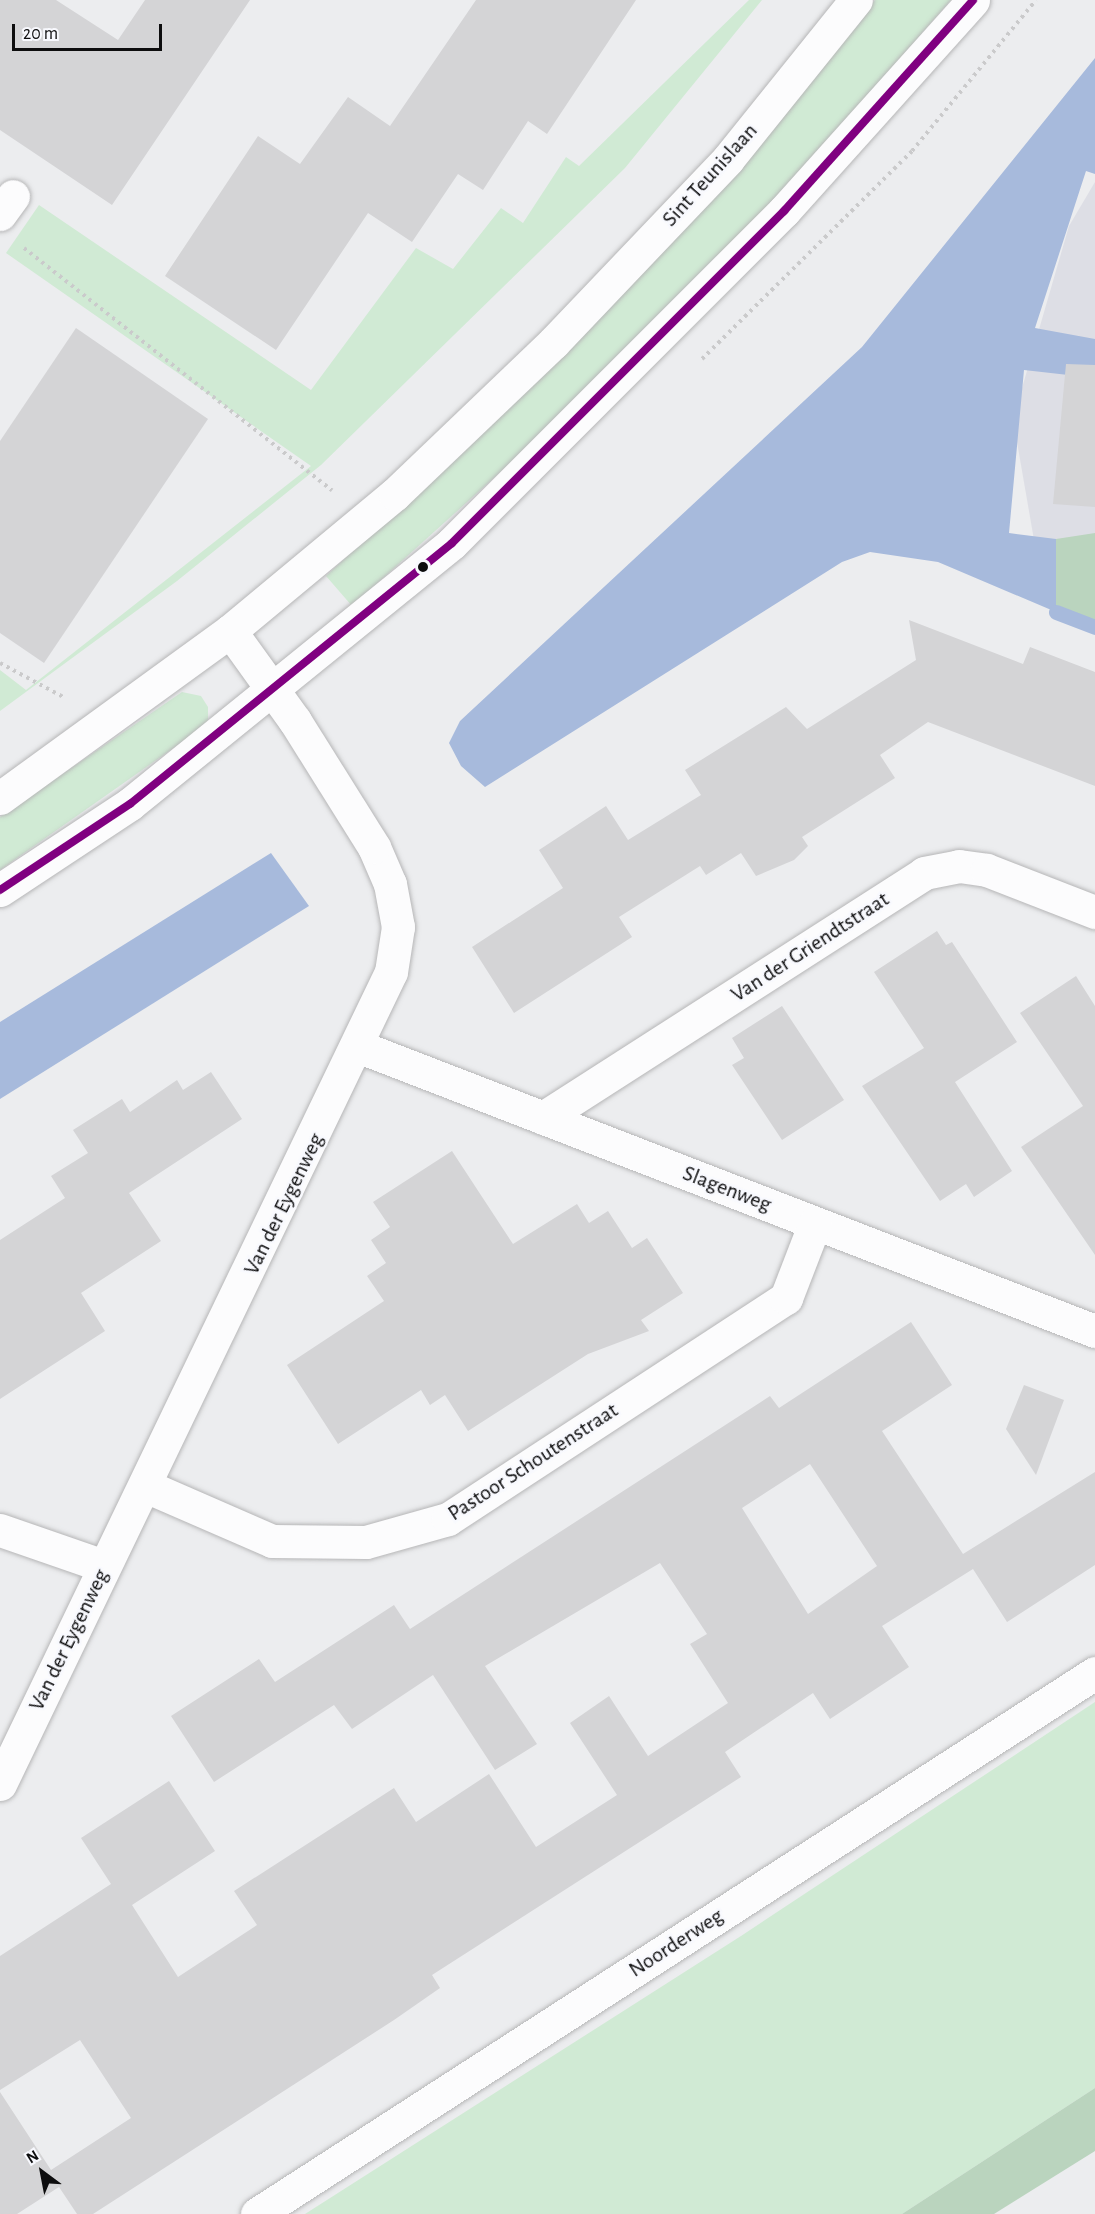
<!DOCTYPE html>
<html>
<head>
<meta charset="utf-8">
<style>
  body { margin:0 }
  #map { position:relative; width:1095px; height:2214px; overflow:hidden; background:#ecedef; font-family:"Alegreya Sans",sans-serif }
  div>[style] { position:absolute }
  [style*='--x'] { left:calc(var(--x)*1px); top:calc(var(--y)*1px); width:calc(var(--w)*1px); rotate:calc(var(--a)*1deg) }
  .built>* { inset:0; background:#dddee5 }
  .green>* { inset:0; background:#d0ead4 }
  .forest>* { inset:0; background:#bad4be }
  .water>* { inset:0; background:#a7badc }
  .stream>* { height:15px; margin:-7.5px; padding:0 7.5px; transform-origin:7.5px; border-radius:7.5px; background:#a7badc }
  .building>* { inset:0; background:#d4d4d6 }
  .path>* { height:4px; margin-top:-2px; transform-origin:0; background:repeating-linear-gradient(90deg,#cacacb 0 3px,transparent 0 7.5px) }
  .roads { filter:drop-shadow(0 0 2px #b6b6b7) drop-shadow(0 0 2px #b6b6b7) }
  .street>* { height:33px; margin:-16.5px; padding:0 16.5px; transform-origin:16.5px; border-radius:16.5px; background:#fcfcfd }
  .secondary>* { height:33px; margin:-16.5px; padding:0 16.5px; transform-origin:16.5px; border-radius:16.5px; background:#fcfcfd }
  .bus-1>* { height:8px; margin:-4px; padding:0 4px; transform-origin:4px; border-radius:4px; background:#800080 }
  .dots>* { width:16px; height:16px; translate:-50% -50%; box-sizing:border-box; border:3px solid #f8f9fe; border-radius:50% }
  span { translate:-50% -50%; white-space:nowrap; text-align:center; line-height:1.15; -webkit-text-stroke:5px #f8f9fe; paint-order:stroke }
  .street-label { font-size:22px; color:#0d0d0e }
  .north { position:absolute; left:12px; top:2142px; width:60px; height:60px; -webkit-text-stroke:4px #f8f9fe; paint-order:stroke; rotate:328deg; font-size:16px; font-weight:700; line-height:24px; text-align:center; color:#0d0d0e }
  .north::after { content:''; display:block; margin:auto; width:21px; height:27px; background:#0d0d0e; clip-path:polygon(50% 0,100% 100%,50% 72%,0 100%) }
  .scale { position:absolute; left:12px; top:24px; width:150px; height:27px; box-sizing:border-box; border:3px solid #0d0d0e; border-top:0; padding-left:8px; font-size:18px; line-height:21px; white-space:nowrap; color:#0d0d0e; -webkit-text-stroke:4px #f8f9fe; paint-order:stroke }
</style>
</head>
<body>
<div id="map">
  <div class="built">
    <div style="clip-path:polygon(1095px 182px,1095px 570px,1038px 563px,1013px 419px,1069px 226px)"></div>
  </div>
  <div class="green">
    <div style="clip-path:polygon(749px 0,762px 0,625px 168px,321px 465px,177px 581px,0 711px,0 670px,26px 690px,311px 466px,6px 253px,39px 205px,311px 390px,416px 248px,453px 269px,501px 208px,523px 223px,566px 157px,579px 166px)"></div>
    <div style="clip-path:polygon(875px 0,951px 0,775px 201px,599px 383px,352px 606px,326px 576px,565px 354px,738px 168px)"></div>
    <div style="clip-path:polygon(182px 692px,201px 696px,208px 707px,208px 720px,199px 730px,0 870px,0 817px)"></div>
    <div style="clip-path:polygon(1095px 1702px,1095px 2088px,902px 2214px,305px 2214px,741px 1936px)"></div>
  </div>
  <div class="forest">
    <div style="clip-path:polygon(1095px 533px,1095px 627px,1056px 612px,1056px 539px)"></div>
    <div style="clip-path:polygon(1095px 2088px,1095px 2151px,994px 2214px,902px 2214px)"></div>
  </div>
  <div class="water">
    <div style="clip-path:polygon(1095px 58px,1095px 174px,1086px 171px,1035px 328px,1095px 339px,1095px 378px,1024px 370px,1009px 533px,1056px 539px,1056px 612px,938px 562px,870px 552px,842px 562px,485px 787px,461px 766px,449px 743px,460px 721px,862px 347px)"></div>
    <div style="clip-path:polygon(271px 853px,309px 906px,0 1099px,0 1022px)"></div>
  </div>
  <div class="stream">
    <div style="--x:1056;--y:612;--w:42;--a:21"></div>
  </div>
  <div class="building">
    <div style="clip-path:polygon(0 0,56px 0,118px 40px,145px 0,250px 0,112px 205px,0 130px)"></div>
    <div style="clip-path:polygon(476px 0,636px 0,547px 134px,528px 121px,483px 190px,458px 174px,412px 242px,368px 213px,276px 350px,165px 276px,258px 136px,300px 164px,348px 97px,390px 126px)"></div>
    <div style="clip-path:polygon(76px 328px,208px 419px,44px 663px,0 633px,0 441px)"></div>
    <div style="clip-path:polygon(1066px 364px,1095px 365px,1095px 507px,1053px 504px)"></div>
    <div style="clip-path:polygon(909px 620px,1023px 664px,1030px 647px,1095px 672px,1095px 786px,928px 722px,880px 755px,895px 778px,802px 837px,808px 846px,794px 860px,756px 876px,741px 853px,706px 875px,700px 866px,619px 917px,632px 937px,514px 1013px,472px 947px,563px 888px,539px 850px,606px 806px,628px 840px,701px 795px,685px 770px,786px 707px,807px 729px,916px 660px)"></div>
    <div style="clip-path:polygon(937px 931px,946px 945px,952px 942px,1017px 1042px,955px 1082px,1012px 1171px,974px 1197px,966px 1184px,940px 1201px,862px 1086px,924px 1048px,874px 972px)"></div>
    <div style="clip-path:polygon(1076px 976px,1095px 1006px,1095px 1255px,1021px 1147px,1083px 1106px,1020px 1013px)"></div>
    <div style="clip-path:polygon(782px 1006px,844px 1100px,782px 1140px,732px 1065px,744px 1058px,732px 1038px)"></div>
    <div style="clip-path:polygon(211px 1072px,242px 1119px,129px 1193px,161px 1241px,81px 1293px,105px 1331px,0 1399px,0 1240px,65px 1198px,51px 1176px,88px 1153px,73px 1130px,122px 1099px,130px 1112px,177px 1080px,183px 1090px)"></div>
    <div style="clip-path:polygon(452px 1151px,513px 1244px,577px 1204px,589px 1223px,608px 1211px,632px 1248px,647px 1238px,683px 1293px,641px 1320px,649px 1331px,588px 1354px,468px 1431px,445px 1395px,430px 1405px,421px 1390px,338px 1444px,287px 1365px,384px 1301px,367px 1276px,386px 1263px,371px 1240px,390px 1227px,373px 1202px)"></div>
    <div style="clip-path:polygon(evenodd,911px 1322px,952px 1385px,882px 1431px,963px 1554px,1095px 1472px,1095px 1565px,1007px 1622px,973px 1569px,882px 1626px,909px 1667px,830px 1719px,813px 1693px,725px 1752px,741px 1777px,432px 1975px,440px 1988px,394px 2020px,93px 2214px,77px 2214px,59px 2187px,17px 2214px,0 2214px,0 2092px,51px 2170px,131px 2118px,80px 2040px,0 2090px,0 1956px,111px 1884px,81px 1838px,169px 1781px,215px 1851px,132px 1905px,178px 1977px,257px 1925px,234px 1891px,394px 1788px,416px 1822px,489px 1774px,536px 1847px,617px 1795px,570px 1723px,609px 1696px,648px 1756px,728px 1703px,690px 1644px,707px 1634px,660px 1563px,485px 1666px,537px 1744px,495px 1770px,433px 1675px,352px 1729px,334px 1705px,214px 1782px,171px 1716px,259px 1659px,275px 1682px,394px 1605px,410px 1629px,770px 1396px,779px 1408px,911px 1322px,810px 1464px,877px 1566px,808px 1614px,742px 1508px,810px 1464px)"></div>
    <div style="clip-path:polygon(1024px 1385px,1064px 1400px,1036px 1475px,1006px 1429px)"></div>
  </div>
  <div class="path">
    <div style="--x:24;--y:248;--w:392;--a:38.2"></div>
    <div style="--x:702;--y:359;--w:296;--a:-44.7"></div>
    <div style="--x:912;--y:151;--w:195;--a:-50.6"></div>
    <div style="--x:0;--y:663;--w:74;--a:28.3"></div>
  </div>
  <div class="roads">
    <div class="street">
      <div style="--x:0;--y:214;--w:22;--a:-54"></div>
      <div style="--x:360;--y:1047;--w:788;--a:21.13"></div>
      <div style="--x:543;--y:1118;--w:453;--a:-32.7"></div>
      <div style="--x:924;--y:873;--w:36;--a:-11"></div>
      <div style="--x:959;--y:866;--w:28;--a:8"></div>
      <div style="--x:987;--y:870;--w:116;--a:21.3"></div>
      <div style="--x:148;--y:1487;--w:135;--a:23.5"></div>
      <div style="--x:272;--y:1541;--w:94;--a:0.6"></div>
      <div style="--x:366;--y:1542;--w:85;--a:-15.7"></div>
      <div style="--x:448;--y:1519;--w:404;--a:-33.2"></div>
      <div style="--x:786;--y:1298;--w:80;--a:-68.9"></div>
      <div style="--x:0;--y:1530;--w:110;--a:19.1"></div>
      <div style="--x:0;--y:1784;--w:901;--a:-64.29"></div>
      <div style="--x:391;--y:972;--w:46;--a:-81.2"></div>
      <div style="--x:398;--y:927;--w:44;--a:-100.5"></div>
      <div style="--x:390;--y:884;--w:40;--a:-113.4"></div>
      <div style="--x:374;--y:847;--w:149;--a:-122.1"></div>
      <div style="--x:295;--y:721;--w:111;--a:-125.8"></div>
      <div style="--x:257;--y:2214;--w:997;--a:-32.85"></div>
    </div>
    <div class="secondary">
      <div style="--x:0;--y:798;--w:284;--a:-36"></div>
      <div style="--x:230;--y:631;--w:214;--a:-39.7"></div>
      <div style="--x:395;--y:494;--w:219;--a:-43.7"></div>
      <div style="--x:553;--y:343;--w:254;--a:-46.4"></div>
      <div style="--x:728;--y:159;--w:204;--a:-51.2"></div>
      <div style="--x:0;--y:890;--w:156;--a:-33.5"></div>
      <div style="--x:130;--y:804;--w:414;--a:-39"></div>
      <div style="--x:452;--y:543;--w:470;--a:-45"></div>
      <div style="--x:784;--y:211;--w:283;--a:-48.1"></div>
    </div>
  </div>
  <div class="bus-1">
    <div style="--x:0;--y:890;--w:156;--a:-33.5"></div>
    <div style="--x:130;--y:804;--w:414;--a:-39"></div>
    <div style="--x:452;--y:543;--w:470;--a:-45"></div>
    <div style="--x:784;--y:211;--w:283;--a:-48.1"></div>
  </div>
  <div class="dots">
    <div style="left:423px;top:567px;background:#0d0d0e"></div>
  </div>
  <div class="street-label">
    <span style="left:710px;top:175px;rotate:-48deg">Sint Teunislaan</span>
    <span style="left:810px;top:947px;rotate:-33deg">Van der Griendtstraat</span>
    <span style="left:727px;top:1189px;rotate:21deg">Slagenweg</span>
    <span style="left:284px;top:1204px;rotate:-64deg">Van der Eygenweg</span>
    <span style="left:533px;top:1462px;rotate:-33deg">Pastoor Schoutenstraat</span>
    <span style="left:69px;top:1640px;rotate:-64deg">Van der Eygenweg</span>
    <span style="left:676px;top:1943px;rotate:-33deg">Noorderweg</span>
  </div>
  <div class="north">N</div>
  <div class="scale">20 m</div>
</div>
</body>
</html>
